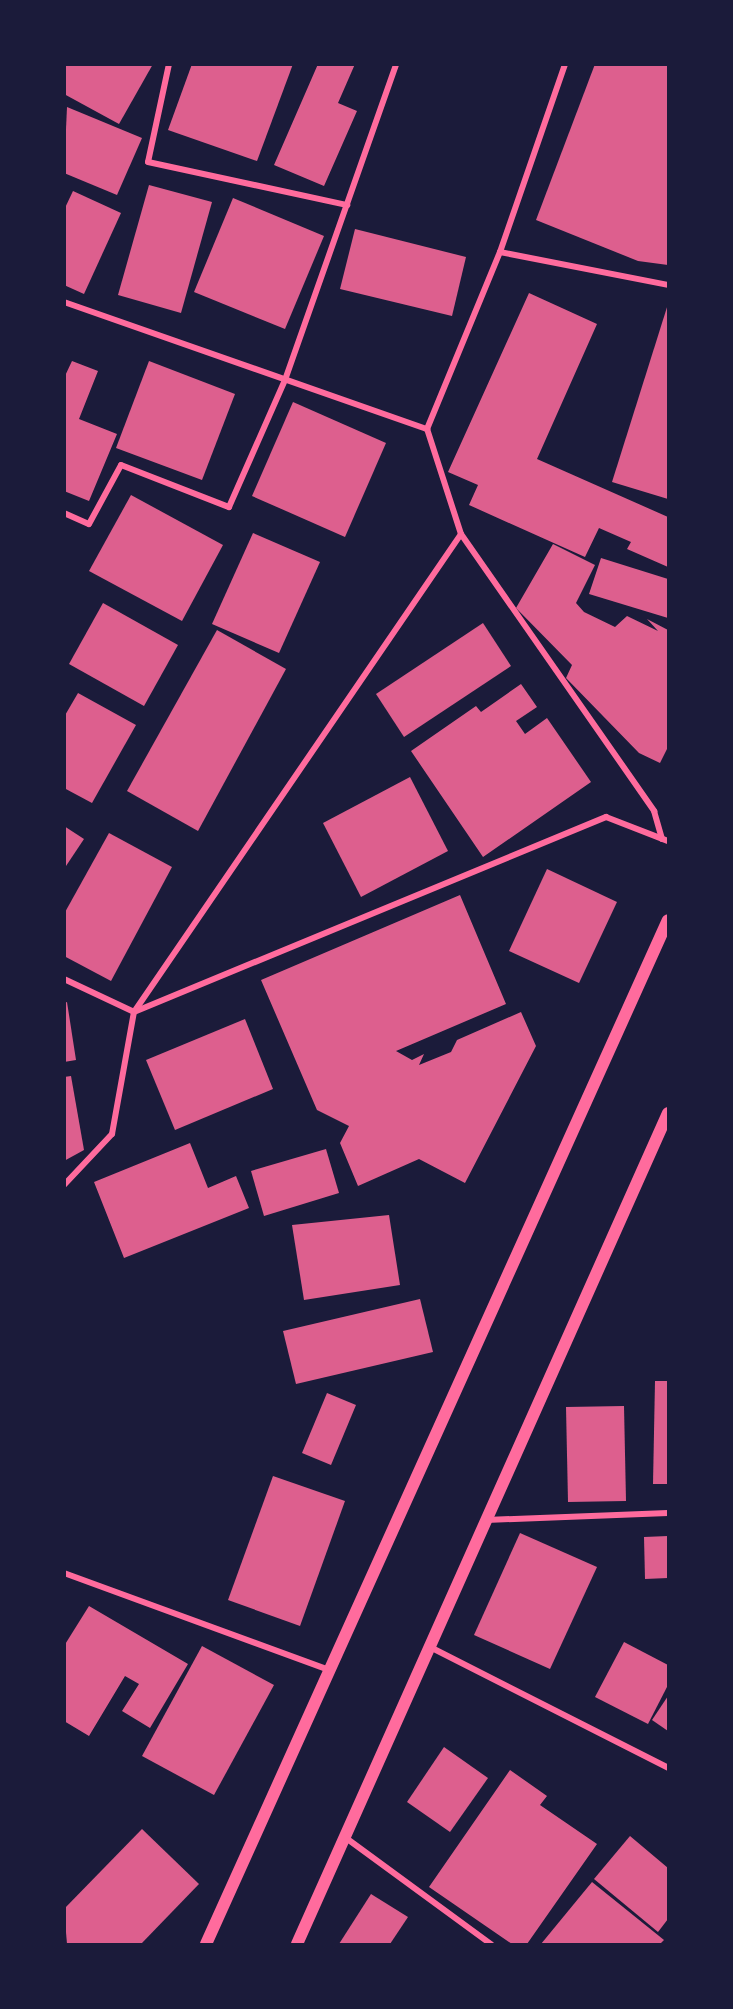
<!DOCTYPE html>
<html>
<head>
<meta charset="utf-8">
<style>
  body { margin:0 }
  #map { position:relative; width:733px; height:2009px; overflow:hidden; background:#1b1b3a; font-family:"Libre Baskerville",serif }
  div>[style] { position:absolute }
  [style*='--x'] { left:calc(var(--x)*1px); top:calc(var(--y)*1px); width:calc(var(--w)*1px); rotate:calc(var(--a)*1deg) }
  .building>* { inset:0; background:#dd5f8e }
  .minor>* { height:6px; margin:-3px; padding:0 3px; transform-origin:3px; border-radius:3px; background:#ff6b9d }
  .secondary>* { height:12px; margin:-6px; padding:0 6px; transform-origin:6px; border-radius:6px; background:#ff6b9d }
  span { translate:-50% -50%; white-space:nowrap; text-align:center; line-height:1.15; -webkit-text-stroke:6px #1b1b3a; paint-order:stroke }
  .frame { position:absolute; inset:0; border:66px solid #1b1b3a; pointer-events:none }
</style>
</head>
<body>
<div id="map">
  <div class="building">
    <div style="clip-path:polygon(64px 64px,153px 64px,119px 124px,64px 94px)"></div>
    <div style="clip-path:polygon(192px 64px,293px 64px,257px 161px,168px 130px)"></div>
    <div style="clip-path:polygon(318px 64px,355px 64px,338px 103px,357px 111px,324px 186px,274px 165px)"></div>
    <div style="clip-path:polygon(595px 64px,668px 64px,668px 265px,638px 261px,536px 220px)"></div>
    <div style="clip-path:polygon(67px 107px,142px 138px,117px 195px,64px 173px)"></div>
    <div style="clip-path:polygon(149px 185px,212px 202px,181px 313px,118px 295px)"></div>
    <div style="clip-path:polygon(73px 191px,121px 213px,84px 294px,64px 285px,64px 210px)"></div>
    <div style="clip-path:polygon(233px 198px,324px 236px,285px 329px,194px 292px)"></div>
    <div style="clip-path:polygon(355px 229px,466px 257px,452px 316px,340px 289px)"></div>
    <div style="clip-path:polygon(529px 293px,597px 324px,537px 459px,668px 517px,668px 567px,627px 549px,631px 542px,599px 528px,585px 557px,469px 505px,478px 485px,448px 472px)"></div>
    <div style="clip-path:polygon(668px 304px,668px 499px,612px 482px)"></div>
    <div style="clip-path:polygon(72px 361px,98px 371px,79px 419px,117px 434px,89px 501px,64px 491px,64px 378px)"></div>
    <div style="clip-path:polygon(149px 361px,235px 394px,202px 480px,116px 448px)"></div>
    <div style="clip-path:polygon(293px 402px,386px 443px,345px 537px,252px 496px)"></div>
    <div style="clip-path:polygon(131px 495px,223px 545px,182px 621px,89px 571px)"></div>
    <div style="clip-path:polygon(253px 533px,320px 562px,279px 653px,212px 624px)"></div>
    <div style="clip-path:polygon(553px 544px,595px 565px,576px 603px,584px 612px,615px 627px,627px 616px,658px 631px,647px 619px,668px 630px,668px 747px,660px 763px,639px 753px,566px 678px,572px 665px,516px 608px)"></div>
    <div style="clip-path:polygon(601px 558px,668px 579px,668px 618px,589px 594px)"></div>
    <div style="clip-path:polygon(103px 603px,178px 645px,144px 706px,69px 664px)"></div>
    <div style="clip-path:polygon(483px 623px,511px 666px,404px 737px,376px 694px)"></div>
    <div style="clip-path:polygon(217px 630px,286px 669px,198px 831px,127px 791px)"></div>
    <div style="clip-path:polygon(521px 684px,537px 707px,516px 721px,525px 734px,547px 718px,591px 782px,483px 857px,411px 751px,476px 706px,481px 712px)"></div>
    <div style="clip-path:polygon(78px 693px,136px 725px,92px 803px,64px 788px,64px 717px)"></div>
    <div style="clip-path:polygon(410px 777px,448px 851px,361px 897px,323px 823px)"></div>
    <div style="clip-path:polygon(64px 826px,84px 839px,64px 869px)"></div>
    <div style="clip-path:polygon(109px 833px,172px 867px,111px 981px,64px 956px,64px 914px)"></div>
    <div style="clip-path:polygon(547px 869px,617px 902px,579px 983px,509px 951px)"></div>
    <div style="clip-path:polygon(460px 895px,506px 1004px,396px 1051px,412px 1060px,424px 1054px,419px 1065px,451px 1052px,457px 1040px,521px 1012px,536px 1046px,465px 1183px,419px 1159px,358px 1186px,340px 1143px,349px 1126px,317px 1110px,261px 980px)"></div>
    <div style="clip-path:polygon(67px 1002px,76px 1060px,64px 1062px,64px 1003px)"></div>
    <div style="clip-path:polygon(245px 1019px,273px 1089px,175px 1130px,146px 1060px)"></div>
    <div style="clip-path:polygon(71px 1076px,84px 1150px,64px 1161px,64px 1077px)"></div>
    <div style="clip-path:polygon(190px 1143px,208px 1188px,236px 1176px,249px 1208px,124px 1258px,94px 1182px)"></div>
    <div style="clip-path:polygon(326px 1149px,339px 1193px,264px 1216px,251px 1171px)"></div>
    <div style="clip-path:polygon(389px 1215px,400px 1285px,304px 1300px,292px 1225px)"></div>
    <div style="clip-path:polygon(420px 1299px,433px 1352px,296px 1384px,283px 1331px)"></div>
    <div style="clip-path:polygon(655px 1381px,668px 1381px,668px 1484px,653px 1484px)"></div>
    <div style="clip-path:polygon(327px 1393px,356px 1405px,331px 1465px,302px 1453px)"></div>
    <div style="clip-path:polygon(624px 1406px,626px 1501px,568px 1502px,566px 1407px)"></div>
    <div style="clip-path:polygon(273px 1476px,345px 1501px,300px 1626px,228px 1600px)"></div>
    <div style="clip-path:polygon(520px 1533px,597px 1567px,550px 1669px,474px 1635px)"></div>
    <div style="clip-path:polygon(668px 1536px,668px 1578px,645px 1579px,644px 1537px)"></div>
    <div style="clip-path:polygon(89px 1606px,188px 1664px,150px 1728px,122px 1711px,139px 1684px,125px 1676px,89px 1736px,64px 1721px,64px 1646px)"></div>
    <div style="clip-path:polygon(624px 1642px,668px 1665px,668px 1685px,648px 1724px,595px 1697px)"></div>
    <div style="clip-path:polygon(202px 1646px,274px 1685px,214px 1795px,142px 1756px)"></div>
    <div style="clip-path:polygon(668px 1696px,668px 1731px,652px 1720px)"></div>
    <div style="clip-path:polygon(444px 1747px,488px 1778px,450px 1832px,407px 1802px)"></div>
    <div style="clip-path:polygon(510px 1770px,547px 1796px,540px 1805px,597px 1844px,527px 1944px,512px 1944px,429px 1887px)"></div>
    <div style="clip-path:polygon(142px 1829px,199px 1884px,141px 1944px,67px 1944px,64px 1909px)"></div>
    <div style="clip-path:polygon(630px 1836px,668px 1868px,668px 1919px,658px 1932px,594px 1879px)"></div>
    <div style="clip-path:polygon(592px 1882px,664px 1940px,660px 1944px,541px 1944px)"></div>
    <div style="clip-path:polygon(371px 1894px,408px 1917px,390px 1944px,339px 1944px)"></div>
  </div>
  <div class="minor">
    <div style="--x:169;--y:64;--w:100;--a:102.1"></div>
    <div style="--x:148;--y:162;--w:204;--a:12.2"></div>
    <div style="--x:500;--y:252;--w:171;--a:11.1"></div>
    <div style="--x:64;--y:302;--w:385;--a:19.3"></div>
    <div style="--x:64;--y:513;--w:27;--a:24"></div>
    <div style="--x:89;--y:524;--w:67;--a:-61.5"></div>
    <div style="--x:121;--y:465;--w:116;--a:21.3"></div>
    <div style="--x:229;--y:507;--w:139;--a:-66.2"></div>
    <div style="--x:285;--y:380;--w:335;--a:-70.6"></div>
    <div style="--x:461;--y:534;--w:338;--a:55.1"></div>
    <div style="--x:654;--y:811;--w:29;--a:74"></div>
    <div style="--x:64;--y:979;--w:77;--a:25.2"></div>
    <div style="--x:134;--y:1012;--w:579;--a:-55.62"></div>
    <div style="--x:461;--y:534;--w:110;--a:-107.9"></div>
    <div style="--x:427;--y:429;--w:191;--a:-67.6"></div>
    <div style="--x:500;--y:252;--w:199;--a:-70.9"></div>
    <div style="--x:64;--y:1185;--w:70;--a:-46.7"></div>
    <div style="--x:112;--y:1134;--w:124;--a:-79.8"></div>
    <div style="--x:134;--y:1012;--w:511;--a:-22.45"></div>
    <div style="--x:606;--y:817;--w:66;--a:21.2"></div>
    <div style="--x:486;--y:1520;--w:182;--a:-2.2"></div>
    <div style="--x:64;--y:1573;--w:282;--a:20.1"></div>
    <div style="--x:430;--y:1647;--w:267;--a:26.9"></div>
    <div style="--x:346;--y:1838;--w:180;--a:36.2"></div>
  </div>
  <div class="secondary">
    <div style="--x:206;--y:1944;--w:1123;--a:-65.72"></div>
    <div style="--x:297;--y:1944;--w:910;--a:-65.94"></div>
  </div>
  <div class="frame"></div>
</div>
</body>
</html>
